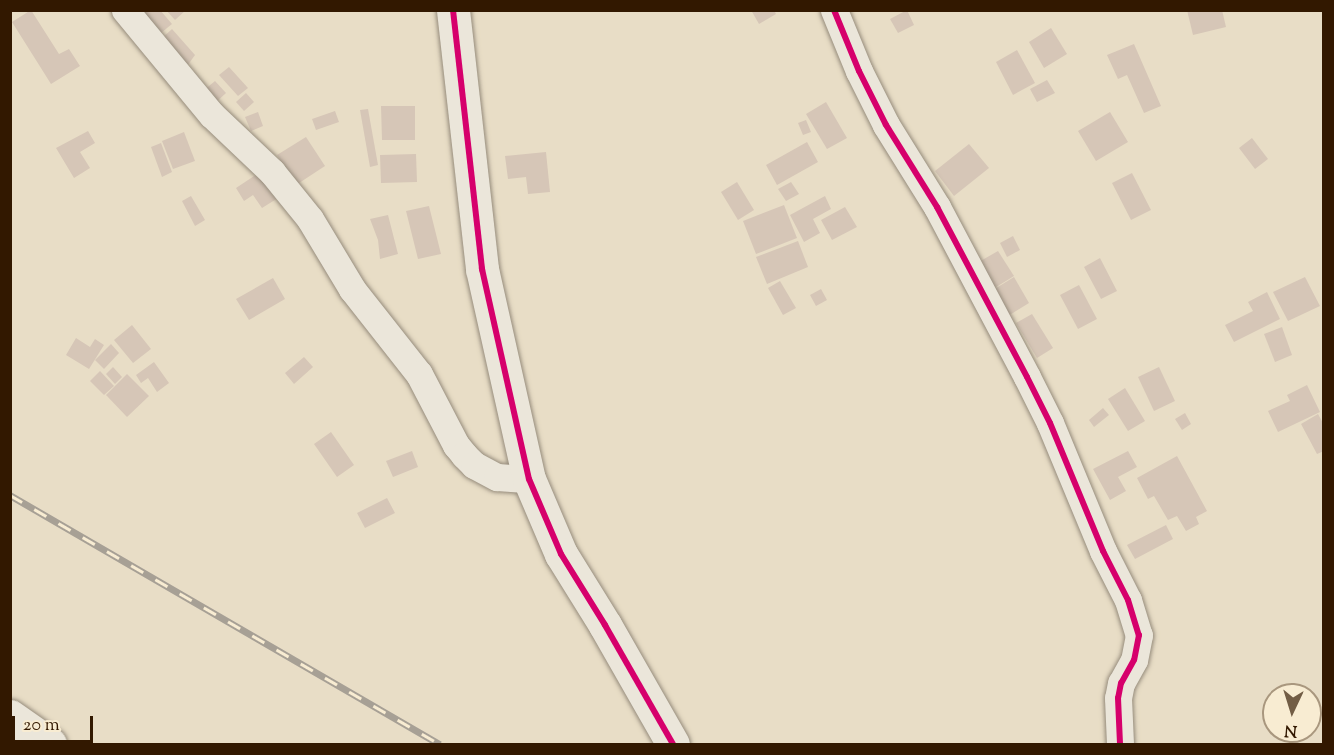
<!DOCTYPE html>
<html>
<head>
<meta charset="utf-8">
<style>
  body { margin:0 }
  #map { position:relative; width:1334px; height:755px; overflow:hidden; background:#e8ddc6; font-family:"Sorts Mill Goudy",serif }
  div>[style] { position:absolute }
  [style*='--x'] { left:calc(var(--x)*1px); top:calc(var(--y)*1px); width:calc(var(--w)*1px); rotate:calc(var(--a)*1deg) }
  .building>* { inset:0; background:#d6c6b7 }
  .roads { filter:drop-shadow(0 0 2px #968c7c) drop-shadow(0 0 2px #968c7c) }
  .minor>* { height:27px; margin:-13.5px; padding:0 13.5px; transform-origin:13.5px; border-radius:13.5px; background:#ebe6da }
  .tertiary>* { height:33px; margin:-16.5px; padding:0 16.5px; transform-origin:16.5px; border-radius:16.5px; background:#ebe6da }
  .rail>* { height:7px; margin-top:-3.5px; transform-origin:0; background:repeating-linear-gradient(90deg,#f8ecd2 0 14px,#a7a095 0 28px); box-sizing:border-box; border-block:2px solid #a7a095 }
  .cycleway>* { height:6px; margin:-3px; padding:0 3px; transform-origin:3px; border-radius:3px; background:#d6006c }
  span { translate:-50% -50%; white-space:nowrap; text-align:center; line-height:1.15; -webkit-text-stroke:5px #f8ecd2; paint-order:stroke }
  .frame { position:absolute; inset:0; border:12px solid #321800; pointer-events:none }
  .north { position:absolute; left:1262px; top:683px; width:60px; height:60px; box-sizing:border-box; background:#f8ecd2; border:2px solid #a9977e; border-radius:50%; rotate:184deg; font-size:16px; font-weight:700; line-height:24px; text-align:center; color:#321800 }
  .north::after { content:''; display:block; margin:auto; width:21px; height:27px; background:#725d45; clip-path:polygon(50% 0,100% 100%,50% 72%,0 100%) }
  .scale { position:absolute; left:12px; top:716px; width:81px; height:27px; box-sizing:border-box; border:3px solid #321800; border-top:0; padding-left:8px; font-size:18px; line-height:21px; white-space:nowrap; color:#321800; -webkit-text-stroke:4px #f8ecd2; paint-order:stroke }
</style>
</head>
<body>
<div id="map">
  <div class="building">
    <div style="clip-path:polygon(31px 10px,59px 54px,69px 49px,80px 66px,51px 84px,12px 22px)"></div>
    <div style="clip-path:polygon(135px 10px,160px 10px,172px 24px,156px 37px)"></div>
    <div style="clip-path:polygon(166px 10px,186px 10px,175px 20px)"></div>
    <div style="clip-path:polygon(751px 10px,774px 10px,776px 14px,759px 24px)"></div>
    <div style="clip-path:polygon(907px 10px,914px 25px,898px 33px,890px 19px)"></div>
    <div style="clip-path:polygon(1187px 10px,1222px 10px,1226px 27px,1193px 35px)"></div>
    <div style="clip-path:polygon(1051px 28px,1067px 54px,1044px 68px,1029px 42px)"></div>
    <div style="clip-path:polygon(172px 29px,195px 55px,185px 69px,160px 40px)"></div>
    <div style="clip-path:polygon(1134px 44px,1161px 106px,1144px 113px,1127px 75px,1118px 79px,1107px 55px)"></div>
    <div style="clip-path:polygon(1017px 50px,1035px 83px,1013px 95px,996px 62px)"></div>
    <div style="clip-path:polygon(229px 67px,248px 88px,238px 96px,219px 75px)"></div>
    <div style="clip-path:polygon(1047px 80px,1055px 93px,1037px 102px,1030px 89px)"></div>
    <div style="clip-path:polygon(215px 81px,226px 93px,214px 104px,203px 91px)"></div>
    <div style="clip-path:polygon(246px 93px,254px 102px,244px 111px,236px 102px)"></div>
    <div style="clip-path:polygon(826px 102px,847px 138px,827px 149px,806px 114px)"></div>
    <div style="clip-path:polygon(381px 106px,415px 106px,415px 140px,382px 140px)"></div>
    <div style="clip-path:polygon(368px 109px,378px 165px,370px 167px,360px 110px)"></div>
    <div style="clip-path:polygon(335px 111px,339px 122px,316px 130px,312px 119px)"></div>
    <div style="clip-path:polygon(258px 112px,263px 126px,251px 131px,245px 117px)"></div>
    <div style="clip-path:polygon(1110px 112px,1128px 142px,1096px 161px,1078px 131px)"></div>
    <div style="clip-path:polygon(806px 120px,811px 132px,803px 135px,798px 123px)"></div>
    <div style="clip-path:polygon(88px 131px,95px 143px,80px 152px,90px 168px,74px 178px,56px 148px)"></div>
    <div style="clip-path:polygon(184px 132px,195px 161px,173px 169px,162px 141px)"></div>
    <div style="clip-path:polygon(306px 137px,325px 166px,296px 185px,277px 155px)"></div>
    <div style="clip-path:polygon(1252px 138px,1268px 159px,1255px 169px,1239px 148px)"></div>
    <div style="clip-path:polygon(807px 142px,818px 162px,777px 185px,766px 165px)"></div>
    <div style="clip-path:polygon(161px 143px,172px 172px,162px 177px,151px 147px)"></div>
    <div style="clip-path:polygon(969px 144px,989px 168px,954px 196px,935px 171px)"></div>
    <div style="clip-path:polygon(546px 152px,550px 192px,528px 194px,526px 177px,508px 179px,505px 156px)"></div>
    <div style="clip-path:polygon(416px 154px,417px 182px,381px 183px,380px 155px)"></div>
    <div style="clip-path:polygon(260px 172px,278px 198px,262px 208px,253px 195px,244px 201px,236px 188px)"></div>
    <div style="clip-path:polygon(1132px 173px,1151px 210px,1131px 220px,1112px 183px)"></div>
    <div style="clip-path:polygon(737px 182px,754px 210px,738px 220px,721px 192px)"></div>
    <div style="clip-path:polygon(791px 182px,799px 194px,786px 201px,778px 189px)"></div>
    <div style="clip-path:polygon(191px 196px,205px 220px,195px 226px,182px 201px)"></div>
    <div style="clip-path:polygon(825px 196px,831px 209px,813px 219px,820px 233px,804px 242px,790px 215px)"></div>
    <div style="clip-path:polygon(784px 205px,797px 238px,756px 254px,743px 221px)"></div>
    <div style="clip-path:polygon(429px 206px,441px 254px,418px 259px,406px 211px)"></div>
    <div style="clip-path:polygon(845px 207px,857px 227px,832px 240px,821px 220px)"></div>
    <div style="clip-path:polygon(388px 215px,398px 254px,380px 259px,378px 240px,370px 219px)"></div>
    <div style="clip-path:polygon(1013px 236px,1020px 250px,1007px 257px,1000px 243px)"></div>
    <div style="clip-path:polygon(798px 241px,808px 267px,767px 284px,756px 257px)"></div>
    <div style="clip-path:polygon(998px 251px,1014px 276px,993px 289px,977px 263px)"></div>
    <div style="clip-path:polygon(1100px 258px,1117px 291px,1101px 299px,1084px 267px)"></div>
    <div style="clip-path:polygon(1014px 277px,1029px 303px,1008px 316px,993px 290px)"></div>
    <div style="clip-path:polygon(1305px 277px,1320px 306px,1288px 321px,1273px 292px)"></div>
    <div style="clip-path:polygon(273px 278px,285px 299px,249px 320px,236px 299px)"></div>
    <div style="clip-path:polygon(780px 281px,796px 308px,783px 315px,768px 288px)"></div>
    <div style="clip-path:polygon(1079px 285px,1097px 319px,1078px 329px,1060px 295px)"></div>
    <div style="clip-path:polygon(821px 289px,827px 300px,816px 306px,810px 295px)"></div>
    <div style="clip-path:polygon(1267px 292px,1280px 319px,1234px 342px,1225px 325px,1253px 311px,1248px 302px)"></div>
    <div style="clip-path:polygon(1032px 314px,1053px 348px,1037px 358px,1016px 323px)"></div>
    <div style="clip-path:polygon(132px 325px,151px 349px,133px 363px,114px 340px)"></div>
    <div style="clip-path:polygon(1282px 327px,1292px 355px,1275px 362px,1264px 334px)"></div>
    <div style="clip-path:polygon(76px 338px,90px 347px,95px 339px,104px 345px,89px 369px,66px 355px)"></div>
    <div style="clip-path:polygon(111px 344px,119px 353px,104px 369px,95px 360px)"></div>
    <div style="clip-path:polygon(304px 357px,313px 367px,294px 384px,285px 373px)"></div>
    <div style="clip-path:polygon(154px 362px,169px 383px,157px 392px,148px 378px,141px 383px,136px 375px)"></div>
    <div style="clip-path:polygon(113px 367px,122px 377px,115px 384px,106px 374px)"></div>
    <div style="clip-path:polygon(1159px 367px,1175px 401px,1154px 411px,1138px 377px)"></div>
    <div style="clip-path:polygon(100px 371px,114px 386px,104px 395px,90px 381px)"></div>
    <div style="clip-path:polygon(127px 374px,149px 396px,127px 417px,106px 395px)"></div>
    <div style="clip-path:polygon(1307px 385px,1320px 412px,1278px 432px,1268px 411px,1290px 401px,1287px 395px)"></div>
    <div style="clip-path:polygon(1125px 388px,1145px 421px,1128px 431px,1108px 399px)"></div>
    <div style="clip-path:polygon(1103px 408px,1109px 415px,1094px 427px,1089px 420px)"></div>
    <div style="clip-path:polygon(1185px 413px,1191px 424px,1182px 430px,1175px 419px)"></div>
    <div style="clip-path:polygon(1318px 414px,1324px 425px,1324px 451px,1317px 454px,1301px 424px)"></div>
    <div style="clip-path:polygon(331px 432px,354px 465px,337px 477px,314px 444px)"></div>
    <div style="clip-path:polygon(412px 451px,418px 467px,393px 477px,386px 461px)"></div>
    <div style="clip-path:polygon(1128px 451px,1137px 467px,1118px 477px,1126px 491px,1110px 500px,1093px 469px)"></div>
    <div style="clip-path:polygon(1177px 456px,1207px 511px,1196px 517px,1199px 524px,1186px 531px,1177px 516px,1168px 520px,1154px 496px,1148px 499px,1137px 478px)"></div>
    <div style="clip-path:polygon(387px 498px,395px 513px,365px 528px,357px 513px)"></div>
    <div style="clip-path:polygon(1166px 525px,1173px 539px,1135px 559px,1127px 545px)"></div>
  </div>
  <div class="roads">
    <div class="minor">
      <div style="--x:125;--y:10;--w:136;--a:50.4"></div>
      <div style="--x:212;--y:115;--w:83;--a:43.5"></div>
      <div style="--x:272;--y:172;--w:60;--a:51"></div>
      <div style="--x:310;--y:219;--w:82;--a:59"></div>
      <div style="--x:352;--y:289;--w:108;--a:51.8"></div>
      <div style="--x:419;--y:374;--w:80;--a:62.5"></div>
      <div style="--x:456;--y:445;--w:13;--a:51"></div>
      <div style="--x:464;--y:455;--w:14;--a:45"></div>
      <div style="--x:474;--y:465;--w:26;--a:28"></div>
      <div style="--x:497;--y:477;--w:32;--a:4"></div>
      <div style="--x:834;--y:10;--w:66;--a:67.7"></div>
      <div style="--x:859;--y:71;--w:60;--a:63.4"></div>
      <div style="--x:886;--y:125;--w:97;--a:58.1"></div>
      <div style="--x:937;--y:207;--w:192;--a:62.1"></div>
      <div style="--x:1027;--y:377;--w:51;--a:63.4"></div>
      <div style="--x:1050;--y:423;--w:139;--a:67.5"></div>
      <div style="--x:1103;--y:551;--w:55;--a:63"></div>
      <div style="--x:1128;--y:600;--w:37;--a:73"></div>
      <div style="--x:1139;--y:635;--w:25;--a:101"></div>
      <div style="--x:1134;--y:660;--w:26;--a:119"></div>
      <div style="--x:1121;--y:683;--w:15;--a:101"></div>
      <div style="--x:1118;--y:698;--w:46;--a:87.5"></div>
    </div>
    <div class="tertiary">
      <div style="--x:453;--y:10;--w:261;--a:83.6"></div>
      <div style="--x:482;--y:269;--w:215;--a:77.4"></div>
      <div style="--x:529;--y:479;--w:82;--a:66.9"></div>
      <div style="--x:561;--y:554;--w:84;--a:58.2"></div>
      <div style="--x:605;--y:625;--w:137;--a:60.3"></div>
      <div style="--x:10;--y:716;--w:49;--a:35"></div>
    </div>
  </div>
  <div class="rail">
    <div style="--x:10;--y:495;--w:497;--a:30.1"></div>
  </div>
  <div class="cycleway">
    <div style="--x:453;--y:10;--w:261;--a:83.6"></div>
    <div style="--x:482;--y:269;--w:215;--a:77.4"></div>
    <div style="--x:529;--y:479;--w:82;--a:66.9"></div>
    <div style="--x:561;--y:554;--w:84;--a:58.2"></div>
    <div style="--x:605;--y:625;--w:137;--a:60.3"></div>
    <div style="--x:834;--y:10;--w:66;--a:67.7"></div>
    <div style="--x:859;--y:71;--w:60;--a:63.4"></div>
    <div style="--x:886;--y:125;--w:97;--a:58.1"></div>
    <div style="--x:937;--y:207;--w:192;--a:62.1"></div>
    <div style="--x:1027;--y:377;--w:51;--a:63.4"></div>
    <div style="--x:1050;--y:423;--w:139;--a:67.5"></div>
    <div style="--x:1103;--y:551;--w:55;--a:63"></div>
    <div style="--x:1128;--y:600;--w:37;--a:73"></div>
    <div style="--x:1139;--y:635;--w:25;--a:101"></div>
    <div style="--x:1134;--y:660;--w:26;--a:119"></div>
    <div style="--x:1121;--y:683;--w:15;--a:101"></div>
    <div style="--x:1118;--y:698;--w:46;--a:87.5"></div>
  </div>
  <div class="frame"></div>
  <div class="north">N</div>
  <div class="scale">20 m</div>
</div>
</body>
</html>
